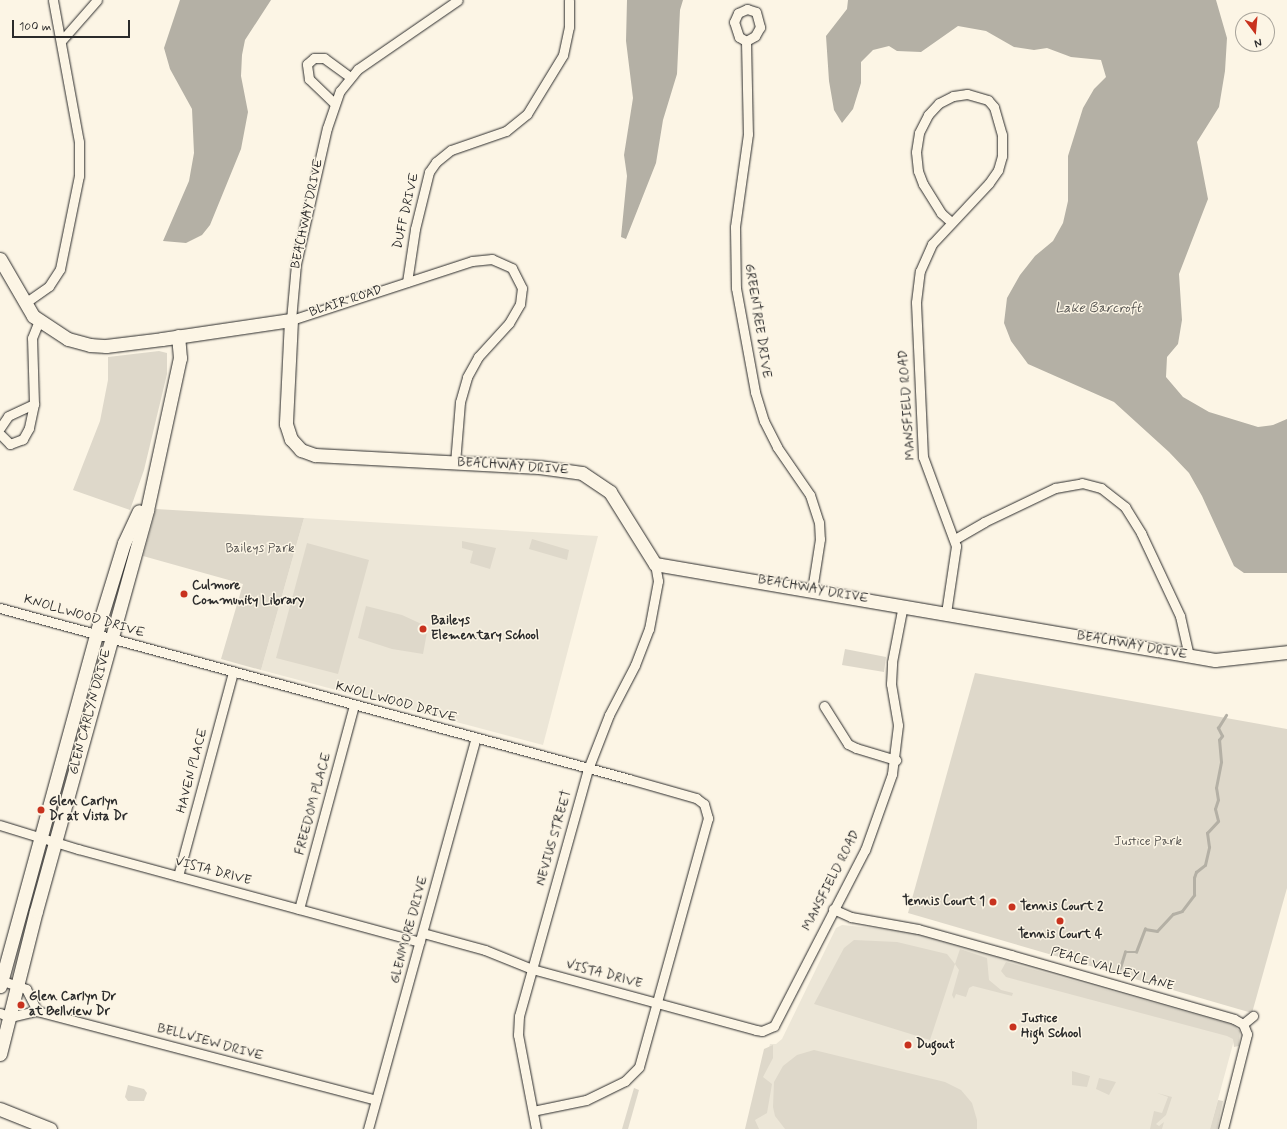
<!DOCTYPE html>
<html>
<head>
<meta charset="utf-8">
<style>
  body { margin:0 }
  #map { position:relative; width:1287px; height:1129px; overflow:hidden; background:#fcf5e5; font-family:Mynerve,sans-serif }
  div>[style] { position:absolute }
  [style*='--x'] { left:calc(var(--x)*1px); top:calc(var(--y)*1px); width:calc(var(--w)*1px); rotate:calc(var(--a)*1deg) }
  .built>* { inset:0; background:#ece6d7 }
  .green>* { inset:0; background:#ded8ca }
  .water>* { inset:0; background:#b4b0a5 }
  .stream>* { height:2.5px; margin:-1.25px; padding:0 1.25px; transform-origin:1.25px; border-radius:1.25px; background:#b4b0a5 }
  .roads { filter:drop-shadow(0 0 1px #2b2b2b) drop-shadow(0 0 1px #2b2b2b) }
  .street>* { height:9px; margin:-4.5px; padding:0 4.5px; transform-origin:4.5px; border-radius:4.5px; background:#fcf5e5 }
  .secondary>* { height:13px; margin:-6.5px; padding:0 6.5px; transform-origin:6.5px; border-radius:6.5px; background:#fcf5e5 }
  .dots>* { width:11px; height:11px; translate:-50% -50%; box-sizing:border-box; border:2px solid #fcf5e5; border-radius:50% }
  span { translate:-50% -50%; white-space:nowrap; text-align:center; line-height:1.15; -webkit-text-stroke:3px #fcf5e5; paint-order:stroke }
  .street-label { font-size:13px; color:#2b2b2b }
  .park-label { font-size:13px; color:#585653 }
  .poi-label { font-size:13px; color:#2b2b2b; font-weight:700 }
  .left { translate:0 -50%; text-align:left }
  .right { translate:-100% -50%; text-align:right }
  .water-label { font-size:14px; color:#545350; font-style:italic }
  .north { position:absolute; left:1235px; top:12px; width:40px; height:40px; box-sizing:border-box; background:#fcf5e5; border:1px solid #a8a49b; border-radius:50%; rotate:164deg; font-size:11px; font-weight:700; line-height:16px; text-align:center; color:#2b2b2b }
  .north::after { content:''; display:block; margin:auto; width:14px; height:18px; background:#c8321e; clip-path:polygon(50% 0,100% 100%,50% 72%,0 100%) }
  .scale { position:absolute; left:12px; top:20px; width:118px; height:18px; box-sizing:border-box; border:2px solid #2b2b2b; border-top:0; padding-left:5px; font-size:12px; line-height:14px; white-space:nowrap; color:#2b2b2b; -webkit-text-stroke:3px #fcf5e5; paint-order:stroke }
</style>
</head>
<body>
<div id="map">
  <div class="built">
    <div style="clip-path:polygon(304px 518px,598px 536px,543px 745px,261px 670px)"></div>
    <div style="clip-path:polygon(906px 922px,1240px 1018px,1210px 1129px,746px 1129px,770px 1044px,776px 1044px,782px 1039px,836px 928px,842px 925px,903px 931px)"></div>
  </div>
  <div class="green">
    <div style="clip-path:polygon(159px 351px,167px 353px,167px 374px,144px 470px,130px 510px,73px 490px,100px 421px,108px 380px,108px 357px)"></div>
    <div style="clip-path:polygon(156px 509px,304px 518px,261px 670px,221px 659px,243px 584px,143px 556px)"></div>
    <div style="clip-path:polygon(532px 539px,569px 550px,567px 560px,529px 549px)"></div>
    <div style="clip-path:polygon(462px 541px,496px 548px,490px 569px,470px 563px,473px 551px,462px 548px)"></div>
    <div style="clip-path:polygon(307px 543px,369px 560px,338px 674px,276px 658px)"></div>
    <div style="clip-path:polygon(366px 606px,402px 615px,428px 627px,423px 654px,392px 649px,358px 638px)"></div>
    <div style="clip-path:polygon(845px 649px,886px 657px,884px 672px,842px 665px)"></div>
    <div style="clip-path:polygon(975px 673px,1287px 729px,1287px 888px,1252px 1013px,908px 913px)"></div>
    <div style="clip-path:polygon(854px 940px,897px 942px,947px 954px,955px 964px,930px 1040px,814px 1004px,844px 948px)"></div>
    <div style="clip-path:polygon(960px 949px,987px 958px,989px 980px,1001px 990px,1013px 993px,1012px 996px,973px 986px,969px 988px,966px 997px,956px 994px,954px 999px,952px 995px,959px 970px,955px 964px)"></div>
    <div style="clip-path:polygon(1006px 962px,1233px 1025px,1240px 1031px,1239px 1046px,1234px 1047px,1233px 1039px,1227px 1036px,1006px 977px,1001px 971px)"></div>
    <div style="clip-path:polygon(773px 1045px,773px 1058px,763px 1077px,772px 1084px,767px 1113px,755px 1120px,759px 1129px,745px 1129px,764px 1049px)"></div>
    <div style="clip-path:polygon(814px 1050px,945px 1082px,961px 1090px,972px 1103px,977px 1120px,977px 1129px,785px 1129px,775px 1116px,773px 1107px,774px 1082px,783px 1066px,797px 1055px)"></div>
    <div style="clip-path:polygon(1072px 1071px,1090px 1076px,1087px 1087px,1072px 1085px)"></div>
    <div style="clip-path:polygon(1099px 1078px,1116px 1082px,1109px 1095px,1096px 1089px)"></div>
    <div style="clip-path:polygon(128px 1085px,144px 1089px,147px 1093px,144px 1101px,128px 1101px,125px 1097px)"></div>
    <div style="clip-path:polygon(634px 1088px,639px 1090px,628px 1129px,622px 1129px)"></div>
    <div style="clip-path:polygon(1157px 1093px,1172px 1097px,1166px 1115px,1156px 1124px,1159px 1126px,1164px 1122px,1162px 1129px,1150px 1129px,1154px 1111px,1162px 1113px,1168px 1097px)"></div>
    <div style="clip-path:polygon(1218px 1100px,1223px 1101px,1217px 1129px,1210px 1129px)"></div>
  </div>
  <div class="water">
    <div style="clip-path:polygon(180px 0,271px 0,245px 40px,242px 55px,241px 76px,248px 112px,241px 149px,210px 225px,202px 235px,186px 243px,163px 241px,189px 181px,194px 153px,192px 109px,170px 69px,164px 48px)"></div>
    <div style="clip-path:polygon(627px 0,683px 0,680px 10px,677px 74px,663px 120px,656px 163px,626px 239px,621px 237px,627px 176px,624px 155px,633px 98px,626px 41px)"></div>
    <div style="clip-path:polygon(848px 0,1216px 0,1227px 38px,1225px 71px,1219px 107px,1197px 142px,1208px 199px,1179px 274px,1182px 320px,1178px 344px,1167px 357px,1166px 377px,1183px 397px,1209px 412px,1258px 427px,1273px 425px,1287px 419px,1287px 573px,1244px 573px,1234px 566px,1202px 496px,1189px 473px,1169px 452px,1114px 402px,1028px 364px,1011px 341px,1004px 323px,1007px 298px,1020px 275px,1035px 256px,1053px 241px,1063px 223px,1068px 201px,1068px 156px,1083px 108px,1094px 89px,1106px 77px,1101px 60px,1071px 57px,1047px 48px,1034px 50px,1014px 47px,986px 31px,958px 26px,921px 52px,897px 51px,889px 46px,873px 50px,861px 62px,861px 83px,853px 109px,842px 123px,834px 110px,829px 81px,826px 36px,847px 9px)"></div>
  </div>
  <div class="stream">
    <div style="--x:1120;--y:968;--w:17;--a:-73"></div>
    <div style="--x:1125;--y:952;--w:11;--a:0"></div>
    <div style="--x:1136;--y:952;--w:25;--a:-69"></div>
    <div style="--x:1145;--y:929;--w:12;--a:9"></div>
    <div style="--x:1157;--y:931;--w:23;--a:-47"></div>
    <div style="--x:1173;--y:914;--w:9;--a:-18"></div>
    <div style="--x:1182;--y:911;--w:20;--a:-53"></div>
    <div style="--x:1194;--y:895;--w:17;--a:-90"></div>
    <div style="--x:1194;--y:878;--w:6;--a:-72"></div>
    <div style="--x:1196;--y:872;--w:11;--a:-38"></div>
    <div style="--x:1205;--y:865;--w:18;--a:-77"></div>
    <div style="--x:1209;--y:847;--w:14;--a:-98"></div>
    <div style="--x:1207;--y:833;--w:16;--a:-47"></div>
    <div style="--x:1218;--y:821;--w:12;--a:-104"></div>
    <div style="--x:1215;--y:809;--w:9;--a:-72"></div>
    <div style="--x:1218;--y:800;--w:12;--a:-99"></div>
    <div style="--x:1216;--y:788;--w:26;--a:-79"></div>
    <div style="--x:1221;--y:762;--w:22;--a:-95"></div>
    <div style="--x:1219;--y:740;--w:5;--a:-53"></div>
    <div style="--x:1222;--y:736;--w:9;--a:-117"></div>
    <div style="--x:1218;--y:728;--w:15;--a:-58"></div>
  </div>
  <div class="roads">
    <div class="street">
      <div style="--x:62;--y:40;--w:53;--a:-48.8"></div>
      <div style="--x:746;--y:41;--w:8;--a:-150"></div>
      <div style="--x:739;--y:37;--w:16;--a:-108"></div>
      <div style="--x:734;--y:22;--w:10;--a:-66"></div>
      <div style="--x:738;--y:13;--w:10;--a:-24"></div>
      <div style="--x:747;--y:9;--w:9;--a:18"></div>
      <div style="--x:756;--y:12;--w:16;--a:75"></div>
      <div style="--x:760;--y:27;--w:10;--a:119"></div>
      <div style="--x:755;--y:36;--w:10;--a:151"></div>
      <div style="--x:746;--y:41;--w:93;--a:88.8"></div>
      <div style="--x:748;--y:134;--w:94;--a:98"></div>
      <div style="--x:735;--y:227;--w:61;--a:89.1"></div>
      <div style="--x:736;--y:288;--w:106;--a:79.6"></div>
      <div style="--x:755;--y:392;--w:30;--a:73"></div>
      <div style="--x:764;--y:421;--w:29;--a:63"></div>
      <div style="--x:777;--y:447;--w:58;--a:55.5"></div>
      <div style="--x:810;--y:495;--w:28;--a:72"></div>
      <div style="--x:819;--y:522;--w:17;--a:87"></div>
      <div style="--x:820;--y:539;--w:52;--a:98.9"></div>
      <div style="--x:334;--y:103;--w:35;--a:-136"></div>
      <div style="--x:309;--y:79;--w:15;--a:-98"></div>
      <div style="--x:307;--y:64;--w:9;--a:-41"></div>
      <div style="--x:314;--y:58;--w:10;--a:0"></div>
      <div style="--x:324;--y:58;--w:32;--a:36"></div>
      <div style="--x:407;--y:282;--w:54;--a:-81.4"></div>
      <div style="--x:415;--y:229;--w:59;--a:-76.2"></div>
      <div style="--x:429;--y:172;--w:12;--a:-55"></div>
      <div style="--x:436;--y:162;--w:19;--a:-39"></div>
      <div style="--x:451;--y:150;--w:58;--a:-19.1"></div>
      <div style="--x:506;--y:131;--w:27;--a:-39"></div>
      <div style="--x:527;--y:114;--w:69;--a:-58.6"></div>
      <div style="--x:563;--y:55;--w:29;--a:-78"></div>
      <div style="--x:569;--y:27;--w:27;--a:-90"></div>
      <div style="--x:25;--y:303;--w:29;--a:-35"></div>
      <div style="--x:49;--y:286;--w:20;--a:-57"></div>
      <div style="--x:60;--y:269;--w:95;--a:-78.5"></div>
      <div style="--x:79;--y:176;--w:34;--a:-90"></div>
      <div style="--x:79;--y:142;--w:144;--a:-100.4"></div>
      <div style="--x:34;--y:404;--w:66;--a:-91.7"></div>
      <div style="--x:32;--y:338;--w:18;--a:-68"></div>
      <div style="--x:0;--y:428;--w:14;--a:-56"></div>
      <div style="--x:8;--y:416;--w:29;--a:-25"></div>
      <div style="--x:34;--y:404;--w:25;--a:102"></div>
      <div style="--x:29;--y:428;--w:13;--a:119"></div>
      <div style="--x:23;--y:439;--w:14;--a:159"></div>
      <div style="--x:10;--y:444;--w:14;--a:-135"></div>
      <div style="--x:455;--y:463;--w:61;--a:-85.3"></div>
      <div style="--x:460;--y:402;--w:26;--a:-74"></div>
      <div style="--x:467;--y:377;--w:23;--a:-61"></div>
      <div style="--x:478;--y:357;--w:46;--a:-47.6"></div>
      <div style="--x:509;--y:323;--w:22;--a:-60"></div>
      <div style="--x:520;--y:304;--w:16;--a:-83"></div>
      <div style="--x:522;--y:288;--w:22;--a:-117"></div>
      <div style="--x:512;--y:268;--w:22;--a:-156"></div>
      <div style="--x:492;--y:259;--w:20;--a:174"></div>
      <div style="--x:472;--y:261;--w:190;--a:161.9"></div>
      <div style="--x:291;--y:320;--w:56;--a:-84.9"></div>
      <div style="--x:296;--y:264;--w:139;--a:-77.2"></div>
      <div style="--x:327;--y:128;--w:39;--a:-71"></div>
      <div style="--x:340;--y:91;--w:28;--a:-51"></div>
      <div style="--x:358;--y:69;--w:121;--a:-34.6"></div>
      <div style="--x:955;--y:539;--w:34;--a:-30"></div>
      <div style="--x:984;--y:522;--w:79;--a:-25.6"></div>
      <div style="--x:1055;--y:488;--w:27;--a:-10"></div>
      <div style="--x:1082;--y:483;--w:20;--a:15"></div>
      <div style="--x:1101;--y:488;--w:31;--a:38"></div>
      <div style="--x:1125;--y:507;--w:31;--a:58"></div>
      <div style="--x:1141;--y:533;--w:92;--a:64.8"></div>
      <div style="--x:1180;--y:616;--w:41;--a:77.3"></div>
      <div style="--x:0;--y:608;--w:652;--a:15.21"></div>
      <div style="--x:629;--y:779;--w:70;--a:15.8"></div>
      <div style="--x:696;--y:798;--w:10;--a:37"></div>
      <div style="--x:704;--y:804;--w:15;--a:74"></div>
      <div style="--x:708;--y:818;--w:258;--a:105.5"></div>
      <div style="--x:639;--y:1067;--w:20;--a:135"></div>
      <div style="--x:625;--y:1081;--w:43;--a:154"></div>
      <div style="--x:586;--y:1100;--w:54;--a:168.3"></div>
      <div style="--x:946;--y:613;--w:68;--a:-81.5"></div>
      <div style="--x:956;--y:546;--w:95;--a:-110.3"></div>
      <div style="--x:923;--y:457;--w:155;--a:-92.6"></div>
      <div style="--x:916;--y:302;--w:31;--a:-83"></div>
      <div style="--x:920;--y:271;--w:30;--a:-66"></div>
      <div style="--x:932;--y:244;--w:83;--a:-46.9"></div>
      <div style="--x:989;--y:183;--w:16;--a:-55"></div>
      <div style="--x:998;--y:170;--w:15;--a:-74"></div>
      <div style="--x:1002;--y:156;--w:21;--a:-90"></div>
      <div style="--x:1002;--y:135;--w:29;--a:-106"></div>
      <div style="--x:994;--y:107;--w:9;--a:-131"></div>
      <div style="--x:988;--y:100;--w:22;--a:-164"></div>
      <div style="--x:967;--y:94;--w:14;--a:172"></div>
      <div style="--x:953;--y:96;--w:16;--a:153"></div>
      <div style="--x:939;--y:103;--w:16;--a:133"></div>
      <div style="--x:928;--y:115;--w:20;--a:117"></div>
      <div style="--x:919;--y:133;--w:19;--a:99"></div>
      <div style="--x:916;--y:152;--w:19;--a:84"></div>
      <div style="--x:918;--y:171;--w:14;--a:69"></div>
      <div style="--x:923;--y:184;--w:34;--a:58"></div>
      <div style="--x:941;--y:213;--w:13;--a:42"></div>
      <div style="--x:824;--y:706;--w:45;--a:57.7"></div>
      <div style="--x:848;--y:744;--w:9;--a:27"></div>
      <div style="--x:856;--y:748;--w:42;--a:16.7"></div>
      <div style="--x:0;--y:825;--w:82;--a:17.1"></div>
      <div style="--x:78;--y:849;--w:354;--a:15.2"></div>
      <div style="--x:178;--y:876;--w:211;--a:-74.9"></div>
      <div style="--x:299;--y:909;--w:211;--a:-74.9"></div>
      <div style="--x:833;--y:909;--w:20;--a:24"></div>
      <div style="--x:851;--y:917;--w:68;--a:10.2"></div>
      <div style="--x:918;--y:929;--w:97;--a:15.6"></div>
      <div style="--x:1011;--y:955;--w:232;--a:16"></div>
      <div style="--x:1234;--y:1019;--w:10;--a:29"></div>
      <div style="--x:423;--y:933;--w:64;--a:15.3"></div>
      <div style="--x:485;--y:950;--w:51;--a:22"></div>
      <div style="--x:532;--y:969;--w:232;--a:15.2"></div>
      <div style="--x:756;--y:1030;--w:6;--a:9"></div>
      <div style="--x:762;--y:1031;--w:13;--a:-23"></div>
      <div style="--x:774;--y:1026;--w:198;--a:-62.7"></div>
      <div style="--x:865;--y:850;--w:81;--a:-70.4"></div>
      <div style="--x:892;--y:774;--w:49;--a:-83"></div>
      <div style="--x:898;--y:725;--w:42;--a:-99.7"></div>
      <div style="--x:891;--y:684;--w:22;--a:-87"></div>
      <div style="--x:892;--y:662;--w:58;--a:-79.1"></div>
      <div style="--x:0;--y:980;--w:28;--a:19"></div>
      <div style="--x:26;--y:989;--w:25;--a:63"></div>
      <div style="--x:0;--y:1013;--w:11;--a:22"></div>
      <div style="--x:10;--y:1017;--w:28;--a:-13"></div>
      <div style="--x:37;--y:1011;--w:350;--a:14.7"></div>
      <div style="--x:368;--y:1129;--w:406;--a:-74.6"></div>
      <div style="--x:536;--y:1129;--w:96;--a:-100.8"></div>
      <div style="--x:518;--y:1035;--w:19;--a:-87"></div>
      <div style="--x:519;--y:1016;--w:256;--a:-74.4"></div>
      <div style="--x:588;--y:769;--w:58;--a:-68.7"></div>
      <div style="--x:609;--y:715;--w:56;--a:-62.5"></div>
      <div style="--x:635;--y:665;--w:39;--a:-69"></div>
      <div style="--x:649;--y:629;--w:49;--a:-79.4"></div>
      <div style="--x:658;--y:581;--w:17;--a:-100"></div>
      <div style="--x:1223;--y:1129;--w:98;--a:-75.8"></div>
      <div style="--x:1247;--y:1034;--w:11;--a:-112"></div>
      <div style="--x:1243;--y:1024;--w:13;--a:-39"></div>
    </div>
    <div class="secondary">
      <div style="--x:0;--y:259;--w:66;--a:59.9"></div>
      <div style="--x:33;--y:316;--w:42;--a:33.3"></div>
      <div style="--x:68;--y:339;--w:23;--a:15"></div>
      <div style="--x:90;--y:345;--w:16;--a:4"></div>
      <div style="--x:106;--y:346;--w:56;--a:-7.1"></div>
      <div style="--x:162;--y:339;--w:130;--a:-8.4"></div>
      <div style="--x:291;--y:320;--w:104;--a:92.8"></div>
      <div style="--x:286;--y:424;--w:16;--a:72"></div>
      <div style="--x:291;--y:439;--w:15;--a:48"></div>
      <div style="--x:301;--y:450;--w:15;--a:20"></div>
      <div style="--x:315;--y:455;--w:224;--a:3.1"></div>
      <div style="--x:539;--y:467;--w:43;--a:7.9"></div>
      <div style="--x:582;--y:473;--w:34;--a:34"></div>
      <div style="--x:610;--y:492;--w:85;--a:58"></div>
      <div style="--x:655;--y:564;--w:568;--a:9.73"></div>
      <div style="--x:1215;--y:660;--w:72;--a:-6.3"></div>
      <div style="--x:0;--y:986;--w:365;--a:-74.7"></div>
      <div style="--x:96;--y:634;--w:95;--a:-72.9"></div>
      <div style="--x:124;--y:543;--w:35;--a:-65"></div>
      <div style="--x:0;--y:1054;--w:147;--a:-75.9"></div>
      <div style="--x:36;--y:911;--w:416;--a:-74.5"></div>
      <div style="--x:147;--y:510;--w:156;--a:-77.8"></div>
      <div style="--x:180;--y:358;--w:22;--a:-95"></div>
      <div style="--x:0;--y:1109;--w:54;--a:21.8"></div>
    </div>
  </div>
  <div class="dots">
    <div style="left:184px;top:594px;background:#c8321e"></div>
    <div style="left:423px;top:629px;background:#c8321e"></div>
    <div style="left:41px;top:810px;background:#c8321e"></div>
    <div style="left:993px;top:902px;background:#c8321e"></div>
    <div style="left:1012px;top:907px;background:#c8321e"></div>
    <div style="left:1060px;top:921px;background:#c8321e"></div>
    <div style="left:21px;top:1005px;background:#c8321e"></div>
    <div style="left:1013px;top:1027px;background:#c8321e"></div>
    <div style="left:908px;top:1045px;background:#c8321e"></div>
  </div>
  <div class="street-label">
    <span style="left:407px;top:211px;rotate:-77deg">DUFF DRIVE</span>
    <span style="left:308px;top:214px;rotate:-78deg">BEACHWAY DRIVE</span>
    <span style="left:346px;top:302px;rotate:-18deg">BLAIR ROAD</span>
    <span style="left:757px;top:321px;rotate:81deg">GREENTREE DRIVE</span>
    <span style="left:908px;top:405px;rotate:-94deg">MANSFIELD ROAD</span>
    <span style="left:513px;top:467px;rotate:4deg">BEACHWAY DRIVE</span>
    <span style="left:813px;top:590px;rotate:10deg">BEACHWAY DRIVE</span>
    <span style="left:84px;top:617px;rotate:16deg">KNOLLWOOD DRIVE</span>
    <span style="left:1132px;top:646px;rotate:10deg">BEACHWAY DRIVE</span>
    <span style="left:396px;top:703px;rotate:15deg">KNOLLWOOD DRIVE</span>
    <span style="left:91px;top:712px;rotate:-75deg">GLEN CARLYN DRIVE</span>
    <span style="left:193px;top:771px;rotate:-75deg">HAVEN PLACE</span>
    <span style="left:314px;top:804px;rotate:-75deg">FREEDOM PLACE</span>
    <span style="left:555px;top:838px;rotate:-74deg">NEVIUS STREET</span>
    <span style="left:213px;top:872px;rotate:15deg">VISTA DRIVE</span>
    <span style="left:832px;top:881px;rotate:-63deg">MANSFIELD ROAD</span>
    <span style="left:410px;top:930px;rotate:-75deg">GLENMORE DRIVE</span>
    <span style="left:1112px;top:970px;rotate:16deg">PEACE VALLEY LANE</span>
    <span style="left:604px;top:975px;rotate:15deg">VISTA DRIVE</span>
    <span style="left:210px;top:1043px;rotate:15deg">BELLVIEW DRIVE</span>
  </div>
  <div class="park-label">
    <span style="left:260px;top:549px">Baileys Park</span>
    <span style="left:1148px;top:842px">Justice Park</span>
  </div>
  <div class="poi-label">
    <span class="left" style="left:192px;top:594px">Culmore<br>Community Library</span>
    <span class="left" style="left:431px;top:629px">Baileys<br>Elementary School</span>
    <span class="left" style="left:49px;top:810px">Glen Carlyn<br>Dr at Vista Dr</span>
    <span class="right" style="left:985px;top:902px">Tennis Court 1</span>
    <span class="left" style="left:1020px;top:907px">Tennis Court 2</span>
    <span style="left:1060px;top:935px">Tennis Court 4</span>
    <span class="left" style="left:29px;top:1005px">Glen Carlyn Dr<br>at Bellview Dr</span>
    <span class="left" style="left:1021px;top:1027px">Justice<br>High School</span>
    <span class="left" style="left:916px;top:1045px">Dugout</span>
  </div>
  <div class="water-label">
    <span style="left:1098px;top:308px">Lake Barcroft</span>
  </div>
  <div class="north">N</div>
  <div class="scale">100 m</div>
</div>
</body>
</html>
